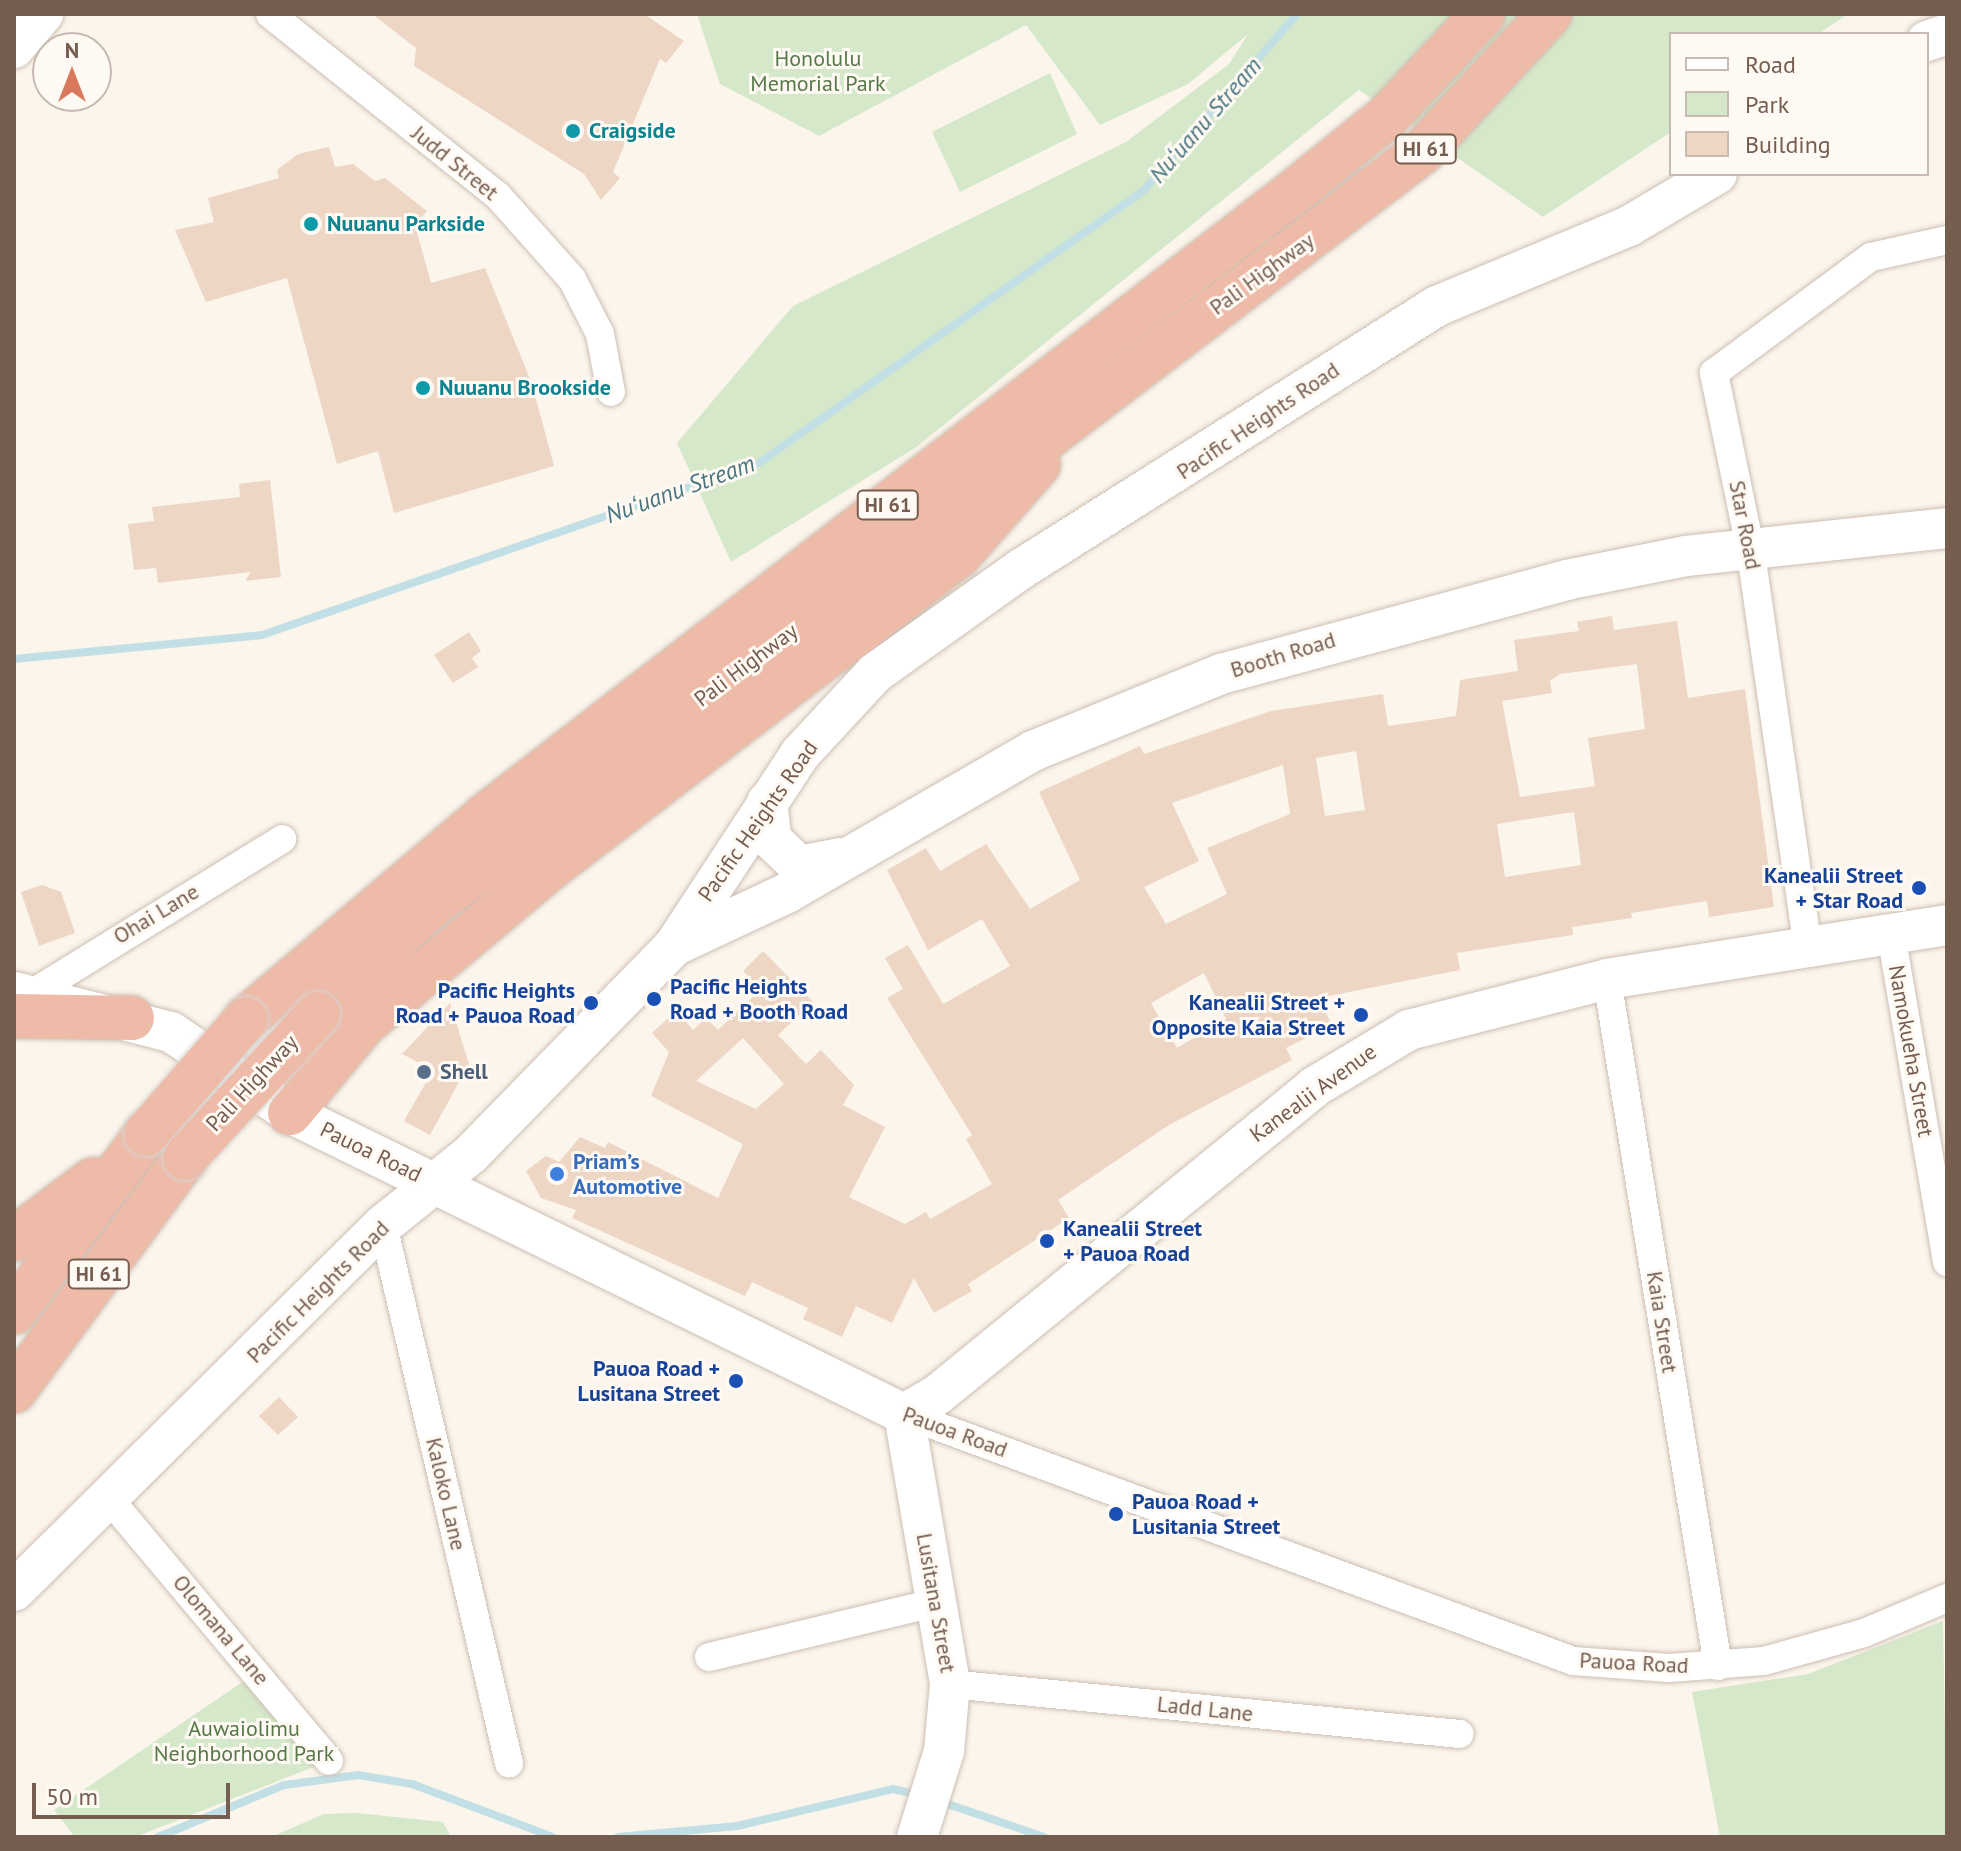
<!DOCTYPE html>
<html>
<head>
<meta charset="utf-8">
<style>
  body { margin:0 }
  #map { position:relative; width:1961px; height:1851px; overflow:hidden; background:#fbf5ec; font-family:"PT Sans",sans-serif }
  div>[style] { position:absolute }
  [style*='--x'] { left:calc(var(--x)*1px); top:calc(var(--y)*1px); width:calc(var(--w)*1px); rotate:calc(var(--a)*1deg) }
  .green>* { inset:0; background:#d6e8ca }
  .stream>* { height:8px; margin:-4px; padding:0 4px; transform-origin:4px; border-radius:4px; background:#c1dfe4 }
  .building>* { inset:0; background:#eed6c5 }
  .roads { filter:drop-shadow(0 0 2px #cdbeb2) drop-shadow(0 0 2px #cdbeb2) }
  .street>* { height:28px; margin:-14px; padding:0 14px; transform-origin:14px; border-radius:14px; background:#fff }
  .secondary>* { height:40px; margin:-20px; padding:0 20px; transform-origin:20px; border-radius:20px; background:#fff }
  .highway>* { height:44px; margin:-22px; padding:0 22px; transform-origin:22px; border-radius:22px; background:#efbba9 }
  .bridges { filter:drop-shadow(0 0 2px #d8d2ce) drop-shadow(0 0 2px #d8d2ce) }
  .highway-bridge>* { height:44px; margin:-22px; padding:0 22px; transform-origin:22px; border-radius:22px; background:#efbba9 }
  .dots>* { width:22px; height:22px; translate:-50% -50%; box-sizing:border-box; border:4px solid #fef9f2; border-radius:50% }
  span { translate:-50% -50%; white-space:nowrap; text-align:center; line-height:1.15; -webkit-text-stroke:6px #fef9f2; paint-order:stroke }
  .shield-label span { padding:2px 6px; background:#fef9f2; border:2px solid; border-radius:6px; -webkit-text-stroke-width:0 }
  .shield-label { font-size:20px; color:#755d50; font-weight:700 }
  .park-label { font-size:22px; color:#577949 }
  .culture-label { font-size:22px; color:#0d838f; font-weight:700 }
  .left { translate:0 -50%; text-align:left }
  .street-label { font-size:22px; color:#755d50 }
  .transit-label { font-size:22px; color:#164399; font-weight:700 }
  .right { translate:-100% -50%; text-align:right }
  .service-label { font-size:22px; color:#4e5e75; font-weight:700 }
  .shop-label { font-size:22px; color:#366cbe; font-weight:700 }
  .water-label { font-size:24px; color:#48757f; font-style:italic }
  .frame { position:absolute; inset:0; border:16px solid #755d50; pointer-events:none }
  .legend { position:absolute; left:1669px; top:32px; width:260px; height:144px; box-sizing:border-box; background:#fef9f2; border:2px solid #c7bbb1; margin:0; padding:10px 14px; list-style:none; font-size:24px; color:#755d50 }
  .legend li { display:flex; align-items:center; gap:16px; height:40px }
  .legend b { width:40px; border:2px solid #c7bbb1 }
  .north { position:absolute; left:32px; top:32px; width:80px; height:80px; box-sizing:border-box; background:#fef9f2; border:2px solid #c7bbb1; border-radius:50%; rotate:0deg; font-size:22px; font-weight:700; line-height:32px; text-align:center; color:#755d50 }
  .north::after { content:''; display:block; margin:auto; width:28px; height:36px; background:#d9785d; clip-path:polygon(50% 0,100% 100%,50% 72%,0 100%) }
  .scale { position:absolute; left:32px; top:1783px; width:198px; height:36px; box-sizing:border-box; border:4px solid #755d50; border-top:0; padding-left:10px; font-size:24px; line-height:28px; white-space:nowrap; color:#755d50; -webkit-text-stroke:6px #fef9f2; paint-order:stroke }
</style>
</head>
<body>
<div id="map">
  <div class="green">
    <div style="clip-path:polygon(697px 14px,1848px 14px,1818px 34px,1671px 34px,1671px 132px,1543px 217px,1359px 90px,915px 448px,731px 562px,677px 443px,793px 306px,1126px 142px,1229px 64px,1248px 34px,1188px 84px,1100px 125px,1026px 25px,819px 136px,720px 84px)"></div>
    <div style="clip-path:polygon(1050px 73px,1077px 134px,960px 192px,932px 132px)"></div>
    <div style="clip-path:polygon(1943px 1621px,1947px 1837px,1720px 1837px,1692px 1692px,1808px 1674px)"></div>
    <div style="clip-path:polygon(257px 1672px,329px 1761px,135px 1837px,75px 1837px,54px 1810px)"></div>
    <div style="clip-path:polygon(357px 1813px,443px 1822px,451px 1837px,271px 1837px,324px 1814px)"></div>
  </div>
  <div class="stream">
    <div style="--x:14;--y:659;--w:249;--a:-5.5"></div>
    <div style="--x:262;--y:635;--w:526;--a:-19.09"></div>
    <div style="--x:759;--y:463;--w:472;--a:-35.3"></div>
    <div style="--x:1144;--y:190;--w:233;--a:-49"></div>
    <div style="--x:939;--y:1801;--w:111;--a:18.9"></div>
    <div style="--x:158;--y:1837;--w:136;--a:-22.4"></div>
    <div style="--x:284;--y:1785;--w:75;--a:-7.7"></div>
    <div style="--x:358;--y:1775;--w:55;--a:9.5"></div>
    <div style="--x:412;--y:1784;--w:151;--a:20.6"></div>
    <div style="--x:618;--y:1837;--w:120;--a:-5.3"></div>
    <div style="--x:737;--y:1826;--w:160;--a:-13.3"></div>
    <div style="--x:893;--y:1789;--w:26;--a:13"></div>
  </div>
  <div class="building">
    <div style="clip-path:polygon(372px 14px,644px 14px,684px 41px,666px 63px,660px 59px,613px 172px,620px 178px,601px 200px,584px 174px,414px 66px,416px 48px)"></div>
    <div style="clip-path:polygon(329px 147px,335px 167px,353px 164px,375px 181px,385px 178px,427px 211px,415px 225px,431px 283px,485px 268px,532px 384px,554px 466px,394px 513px,378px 451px,337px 464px,287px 278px,206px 302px,175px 230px,214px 222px,208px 198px,279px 178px,277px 170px,298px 154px)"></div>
    <div style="clip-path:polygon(270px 480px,281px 577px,245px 581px,251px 572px,158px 583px,156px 568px,134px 570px,128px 524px,154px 521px,152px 507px,240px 497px,239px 484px)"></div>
    <div style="clip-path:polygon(evenodd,1612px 616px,1614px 630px,1677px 621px,1688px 698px,1745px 689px,1774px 907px,1709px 917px,1707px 901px,1631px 913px,1632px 918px,1572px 927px,1573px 935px,1457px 953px,1460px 970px,1319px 998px,1332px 1025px,1286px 1048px,1292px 1060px,1169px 1125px,1058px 1200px,1069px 1218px,968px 1284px,972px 1291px,934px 1313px,914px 1278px,892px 1323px,856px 1306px,842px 1337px,803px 1319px,808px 1308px,752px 1282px,745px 1296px,572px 1218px,576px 1210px,541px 1198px,526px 1171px,546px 1156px,559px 1162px,580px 1137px,605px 1148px,608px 1142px,718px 1198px,743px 1144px,651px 1096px,669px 1052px,652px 1033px,676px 1011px,693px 1030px,706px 1018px,718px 1030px,761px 989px,743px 971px,763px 951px,813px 1002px,778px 1035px,806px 1064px,821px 1050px,854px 1085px,843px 1105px,885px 1127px,849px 1197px,905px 1224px,926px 1212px,930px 1219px,992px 1184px,966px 1139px,972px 1135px,887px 998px,903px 989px,885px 958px,908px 945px,943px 1004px,1010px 966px,982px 919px,928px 950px,887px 870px,926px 848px,940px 871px,986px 844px,1030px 909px,1080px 880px,1039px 792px,1140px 746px,1144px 754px,1271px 711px,1383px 694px,1388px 726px,1456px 716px,1460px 680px,1518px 671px,1514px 640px,1579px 631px,1577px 622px,1612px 616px,1637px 664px,1645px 729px,1588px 738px,1595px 786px,1520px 797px,1502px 701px,1552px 693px,1550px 681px,1560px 674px,1637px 664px,1612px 616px,1356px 751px,1365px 810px,1325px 816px,1316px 758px,1356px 751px,1612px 616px,1283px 765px,1290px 814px,1207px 848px,1227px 894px,1166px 924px,1144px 887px,1199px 861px,1172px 803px,1283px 765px,1612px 616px,1574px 812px,1581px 865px,1505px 877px,1497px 824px,1574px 812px,1612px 616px,1204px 973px,1226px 1019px,1177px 1048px,1151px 1003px,1204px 973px,1612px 616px,743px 1038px,784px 1084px,756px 1109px,696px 1081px,743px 1038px)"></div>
    <div style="clip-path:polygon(469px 632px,481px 651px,472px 658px,478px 667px,453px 683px,434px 655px)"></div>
    <div style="clip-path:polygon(42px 885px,61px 892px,75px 933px,39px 946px,21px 892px)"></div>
    <div style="clip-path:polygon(450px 1003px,469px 1064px,430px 1135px,404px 1121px,433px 1070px,402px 1054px)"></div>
    <div style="clip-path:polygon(279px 1397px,298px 1417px,278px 1435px,259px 1416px)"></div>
  </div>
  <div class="roads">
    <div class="street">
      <div style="--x:270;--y:14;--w:292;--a:38.6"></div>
      <div style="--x:498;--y:196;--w:111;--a:48.3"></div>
      <div style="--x:572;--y:279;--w:62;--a:63"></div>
      <div style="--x:600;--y:334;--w:59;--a:79.3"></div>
      <div style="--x:1891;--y:934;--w:333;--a:80.3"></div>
      <div style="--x:1808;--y:949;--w:401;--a:-98.2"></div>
      <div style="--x:1751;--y:552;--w:183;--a:-101.7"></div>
      <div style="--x:1714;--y:373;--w:195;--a:-36.5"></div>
      <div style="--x:1871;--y:257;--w:78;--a:-12.6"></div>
      <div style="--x:1607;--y:979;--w:696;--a:80.82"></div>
      <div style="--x:33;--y:993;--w:293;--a:-31.7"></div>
      <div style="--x:383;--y:1225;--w:553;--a:76.82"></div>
      <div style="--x:904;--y:1414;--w:713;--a:20.26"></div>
      <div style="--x:1573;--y:1661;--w:96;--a:4.2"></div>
      <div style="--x:1669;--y:1668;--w:95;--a:-4.2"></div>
      <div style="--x:1764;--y:1661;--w:104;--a:-15.6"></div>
      <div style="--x:1864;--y:1633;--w:90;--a:-22.9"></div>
      <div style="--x:111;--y:1501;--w:339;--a:50"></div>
      <div style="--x:709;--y:1657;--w:236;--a:-13.5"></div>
      <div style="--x:950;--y:1684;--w:512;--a:5.6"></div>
    </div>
    <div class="secondary">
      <div style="--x:1927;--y:41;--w:21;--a:-19"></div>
      <div style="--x:14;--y:48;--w:45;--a:-49.5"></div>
      <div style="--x:767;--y:802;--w:38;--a:83"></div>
      <div style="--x:772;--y:840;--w:37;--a:44"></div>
      <div style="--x:799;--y:866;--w:43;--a:-10.8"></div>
      <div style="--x:674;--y:946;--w:125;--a:-25.1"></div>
      <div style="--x:787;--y:893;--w:284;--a:-30"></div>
      <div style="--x:1033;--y:751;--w:203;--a:-22.3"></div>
      <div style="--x:1221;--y:674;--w:358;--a:-15.2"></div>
      <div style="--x:1566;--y:580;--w:122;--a:-11.3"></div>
      <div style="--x:1686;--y:556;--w:262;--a:-6.1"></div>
      <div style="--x:14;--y:992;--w:162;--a:14.3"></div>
      <div style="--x:171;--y:1032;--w:144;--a:34.2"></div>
      <div style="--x:290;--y:1113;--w:684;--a:26.12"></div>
      <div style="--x:904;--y:1414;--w:38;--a:-30"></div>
      <div style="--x:937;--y:1395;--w:487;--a:-39.2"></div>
      <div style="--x:1314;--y:1087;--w:111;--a:-31"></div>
      <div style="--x:1409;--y:1030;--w:204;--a:-14.4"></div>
      <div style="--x:1607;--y:979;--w:344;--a:-9"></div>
      <div style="--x:904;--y:1414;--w:274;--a:80.3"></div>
      <div style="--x:950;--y:1684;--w:67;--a:95.1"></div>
      <div style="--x:944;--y:1751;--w:90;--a:107.4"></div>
      <div style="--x:14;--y:1591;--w:520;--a:-44.77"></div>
      <div style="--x:383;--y:1225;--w:113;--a:-38.9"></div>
      <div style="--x:471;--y:1154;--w:291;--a:-45.7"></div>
      <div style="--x:674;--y:946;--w:230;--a:-56.7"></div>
      <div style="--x:800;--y:754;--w:110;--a:-47.2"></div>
      <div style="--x:875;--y:673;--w:179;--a:-35.5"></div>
      <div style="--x:1021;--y:569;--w:492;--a:-32.3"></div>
      <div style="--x:1437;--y:306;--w:208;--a:-22.6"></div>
      <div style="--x:1629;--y:226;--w:102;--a:-30.6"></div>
    </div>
    <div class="highway">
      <div style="--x:318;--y:1014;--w:150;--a:-43.9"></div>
      <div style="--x:426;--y:910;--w:1252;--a:-37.27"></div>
      <div style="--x:1422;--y:152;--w:188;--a:-47.2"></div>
      <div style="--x:14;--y:1016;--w:118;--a:1"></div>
      <div style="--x:246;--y:1019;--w:314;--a:-40.3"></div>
      <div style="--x:485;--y:816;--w:1017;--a:-37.65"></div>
      <div style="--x:1290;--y:195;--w:126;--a:-38.9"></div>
      <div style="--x:1388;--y:116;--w:139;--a:-47"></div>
      <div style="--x:290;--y:1113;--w:116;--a:-50.3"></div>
      <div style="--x:364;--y:1024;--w:243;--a:-40"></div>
      <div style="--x:550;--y:868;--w:515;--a:-37.43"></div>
      <div style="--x:959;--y:555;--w:120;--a:-48.7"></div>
      <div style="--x:14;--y:1239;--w:99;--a:-36.8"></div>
      <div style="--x:14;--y:1312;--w:222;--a:-53.4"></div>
      <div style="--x:14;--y:1391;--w:289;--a:-53.7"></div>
    </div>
  </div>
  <div class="bridges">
    <div class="highway-bridge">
      <div style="--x:146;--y:1134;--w:152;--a:-49"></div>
      <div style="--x:185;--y:1158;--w:196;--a:-47.3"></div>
    </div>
  </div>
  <div class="dots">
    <div style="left:573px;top:131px;background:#0f9aa8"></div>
    <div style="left:311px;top:224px;background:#0f9aa8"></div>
    <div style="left:423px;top:388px;background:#0f9aa8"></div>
    <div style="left:1919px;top:888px;background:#1a4fb4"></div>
    <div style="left:654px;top:999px;background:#1a4fb4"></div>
    <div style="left:591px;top:1003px;background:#1a4fb4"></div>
    <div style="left:1361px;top:1015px;background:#1a4fb4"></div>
    <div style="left:424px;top:1072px;background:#5c6f8a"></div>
    <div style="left:557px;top:1174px;background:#3f7fe0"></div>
    <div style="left:1047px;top:1241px;background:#1a4fb4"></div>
    <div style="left:736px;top:1381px;background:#1a4fb4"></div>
    <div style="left:1116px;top:1514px;background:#1a4fb4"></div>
  </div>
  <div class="shield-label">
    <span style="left:1426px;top:149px">HI 61</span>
    <span style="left:888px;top:505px">HI 61</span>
    <span style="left:99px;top:1274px">HI 61</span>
  </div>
  <div class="park-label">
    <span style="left:818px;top:71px">Honolulu<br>Memorial Park</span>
    <span style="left:244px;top:1741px">Auwaiolimu<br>Neighborhood Park</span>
  </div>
  <div class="culture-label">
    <span class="left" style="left:589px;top:131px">Craigside</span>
    <span class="left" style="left:327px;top:224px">Nuuanu Parkside</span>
    <span class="left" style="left:439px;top:388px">Nuuanu Brookside</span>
  </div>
  <div class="street-label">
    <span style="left:455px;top:163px;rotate:39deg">Judd Street</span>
    <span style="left:1262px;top:274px;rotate:-36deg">Pali Highway</span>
    <span style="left:1258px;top:421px;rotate:-34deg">Pacific Heights Road</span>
    <span style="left:1745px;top:525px;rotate:79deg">Star Road</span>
    <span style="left:1283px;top:655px;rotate:-17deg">Booth Road</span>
    <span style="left:746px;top:665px;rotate:-37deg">Pali Highway</span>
    <span style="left:758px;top:821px;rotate:-55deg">Pacific Heights Road</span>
    <span style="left:156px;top:914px;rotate:-31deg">Ohai Lane</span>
    <span style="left:1911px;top:1051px;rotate:80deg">Namokueha Street</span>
    <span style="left:252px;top:1083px;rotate:-47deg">Pali Highway</span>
    <span style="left:1313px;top:1093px;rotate:-36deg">Kanealii Avenue</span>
    <span style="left:371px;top:1152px;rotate:26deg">Pauoa Road</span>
    <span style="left:318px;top:1292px;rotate:-45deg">Pacific Heights Road</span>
    <span style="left:1662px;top:1322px;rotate:81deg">Kaia Street</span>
    <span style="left:955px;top:1432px;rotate:20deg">Pauoa Road</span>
    <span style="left:446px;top:1494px;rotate:77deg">Kaloko Lane</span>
    <span style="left:936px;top:1603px;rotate:80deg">Lusitana Street</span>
    <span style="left:221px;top:1630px;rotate:50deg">Olomana Lane</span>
    <span style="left:1634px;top:1663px;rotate:3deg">Pauoa Road</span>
    <span style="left:1205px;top:1709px;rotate:6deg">Ladd Lane</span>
  </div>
  <div class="transit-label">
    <span class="right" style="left:1903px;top:888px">Kanealii Street<br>+ Star Road</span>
    <span class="left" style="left:670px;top:999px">Pacific Heights<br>Road + Booth Road</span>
    <span class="right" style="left:575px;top:1003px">Pacific Heights<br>Road + Pauoa Road</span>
    <span class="right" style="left:1345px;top:1015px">Kanealii Street +<br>Opposite Kaia Street</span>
    <span class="left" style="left:1063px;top:1241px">Kanealii Street<br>+ Pauoa Road</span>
    <span class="right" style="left:720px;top:1381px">Pauoa Road +<br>Lusitana Street</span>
    <span class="left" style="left:1132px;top:1514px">Pauoa Road +<br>Lusitania Street</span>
  </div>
  <div class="service-label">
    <span class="left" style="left:440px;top:1072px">Shell</span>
  </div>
  <div class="shop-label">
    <span class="left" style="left:573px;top:1174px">Priam’s<br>Automotive</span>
  </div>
  <div class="water-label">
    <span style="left:1205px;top:120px;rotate:-49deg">Nuʻuanu Stream</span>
    <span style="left:680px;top:489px;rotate:-20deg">Nuʻuanu Stream</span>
  </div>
  <div class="frame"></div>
  <ul class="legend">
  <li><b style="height:10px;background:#fff"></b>Road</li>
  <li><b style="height:22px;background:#d6e8ca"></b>Park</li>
  <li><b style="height:22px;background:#eed6c5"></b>Building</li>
  </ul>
  <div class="north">N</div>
  <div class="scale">50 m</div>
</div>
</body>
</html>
